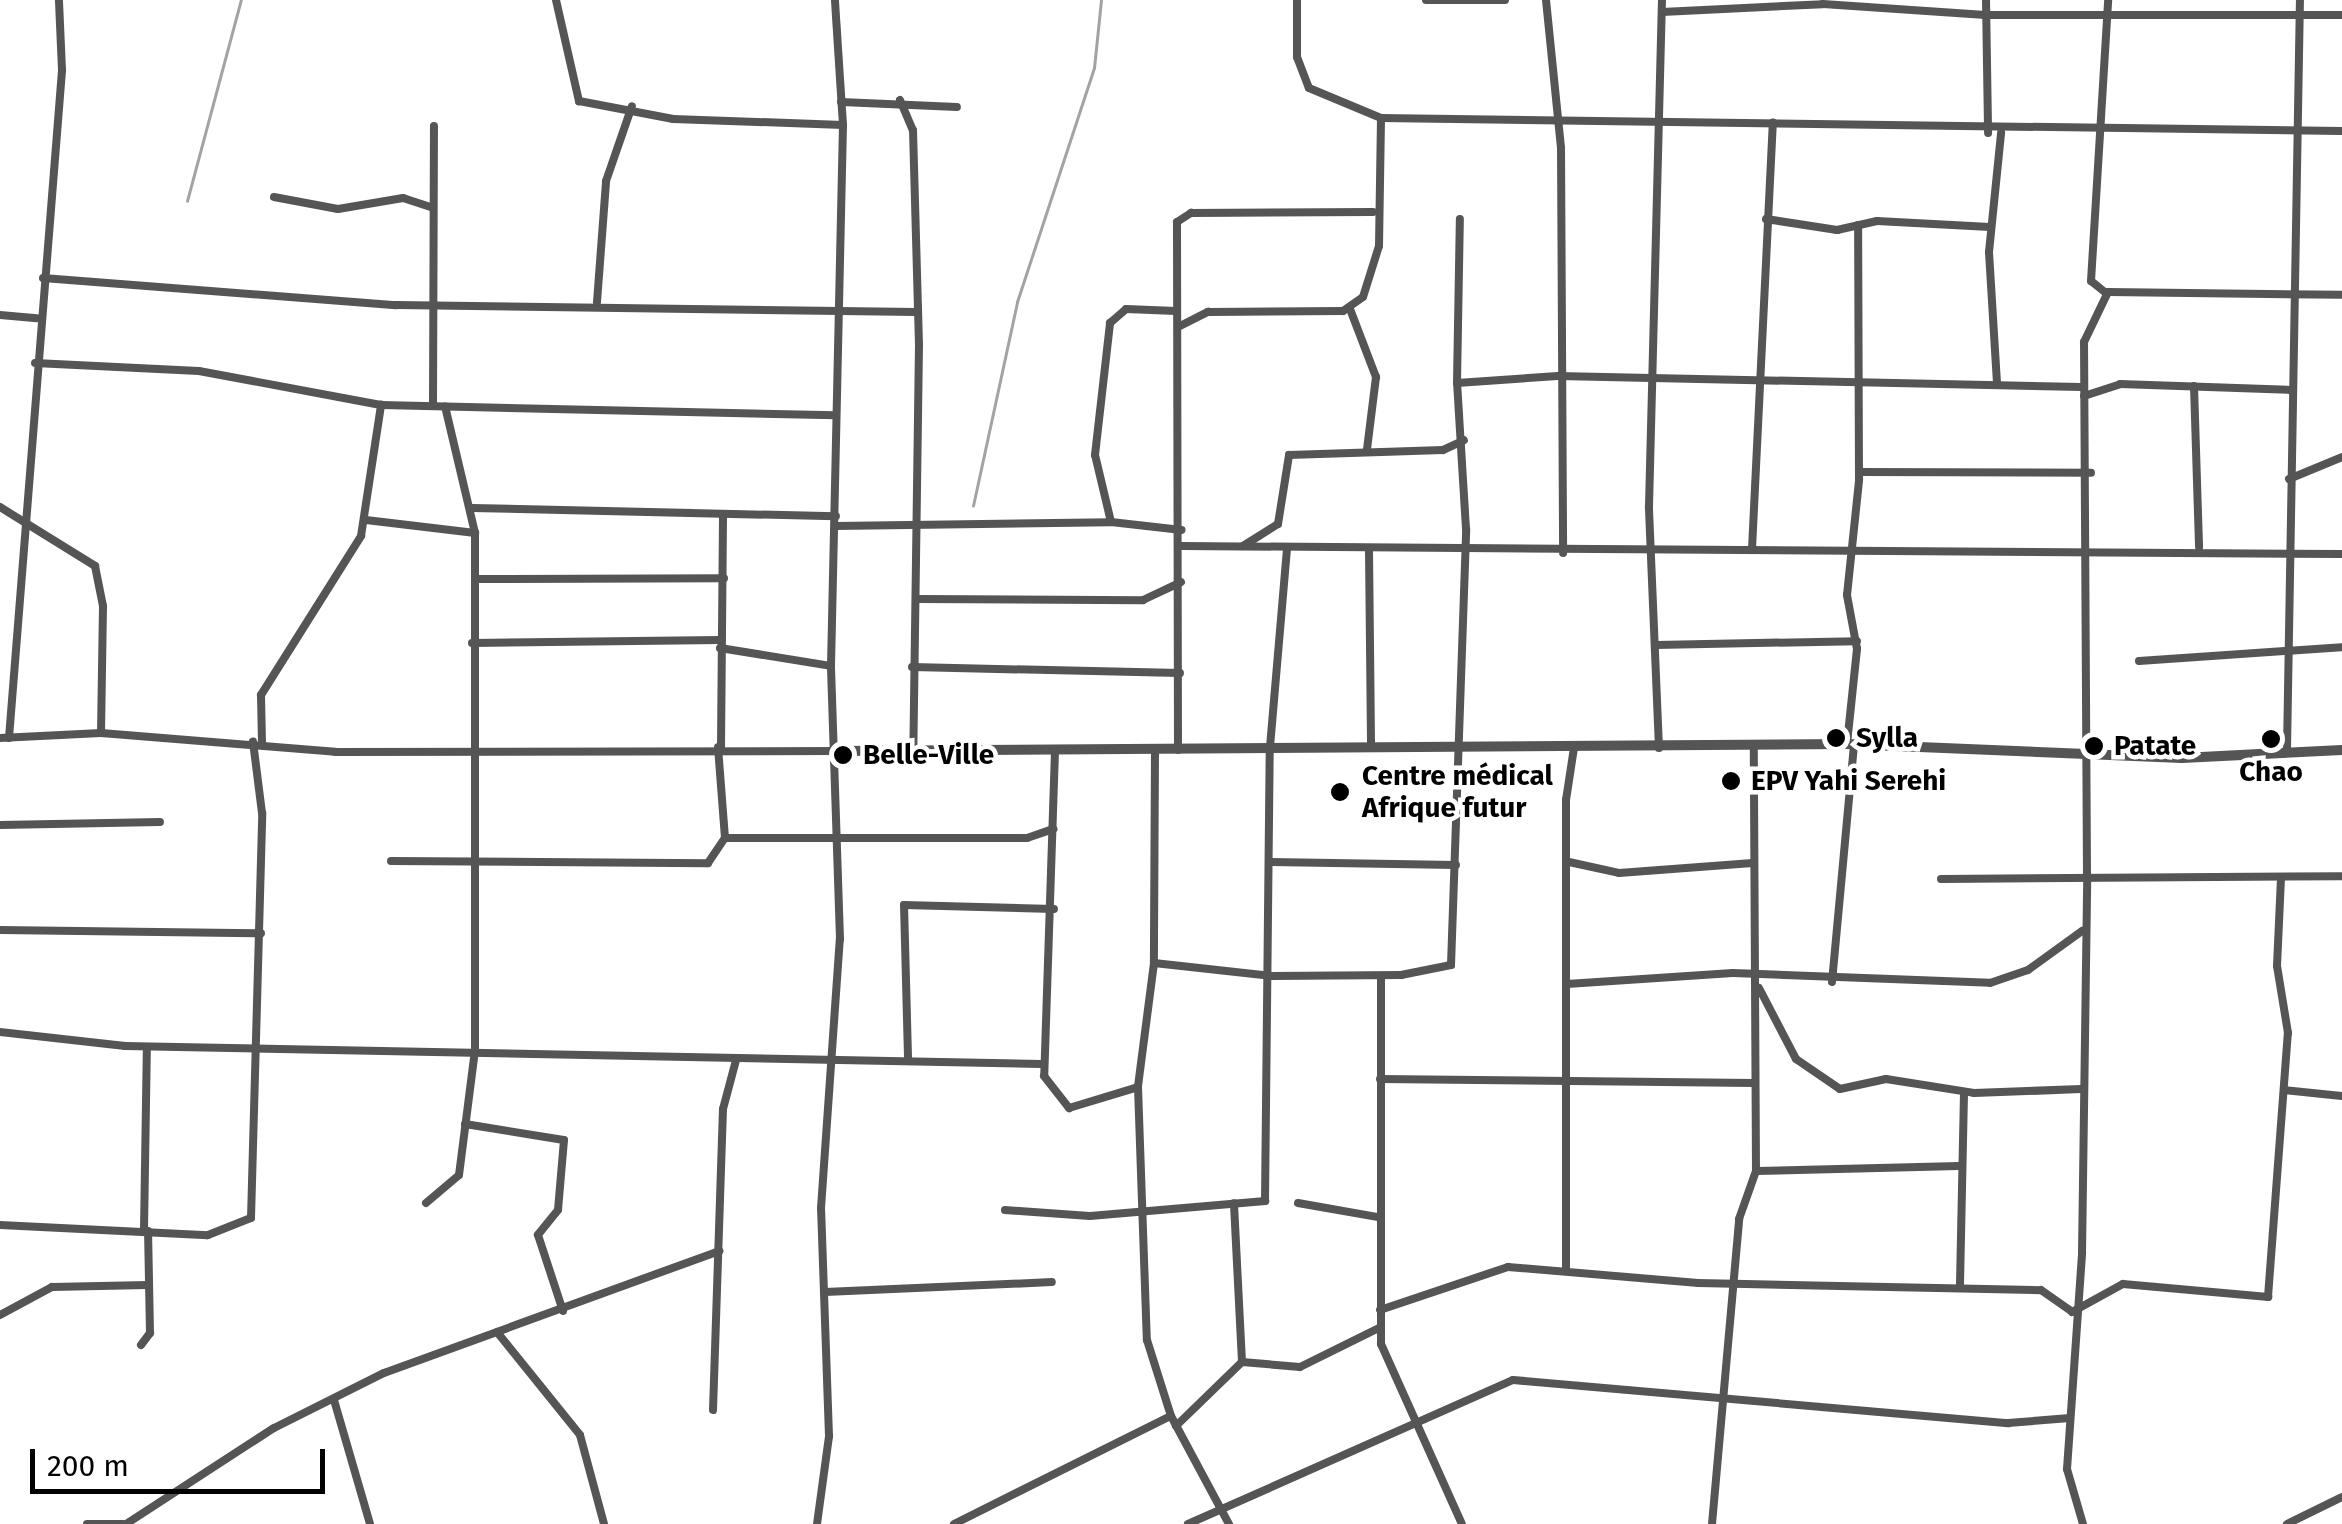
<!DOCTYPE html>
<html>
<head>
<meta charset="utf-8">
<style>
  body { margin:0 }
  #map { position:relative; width:2342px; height:1524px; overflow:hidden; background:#fff; font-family:"Fira Sans",sans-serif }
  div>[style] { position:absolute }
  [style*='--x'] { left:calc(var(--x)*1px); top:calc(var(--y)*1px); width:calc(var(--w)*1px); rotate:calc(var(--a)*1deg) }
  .stream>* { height:2.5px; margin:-1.25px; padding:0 1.25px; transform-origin:1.25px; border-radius:1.25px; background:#a3a3a3 }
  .minor>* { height:8px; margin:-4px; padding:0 4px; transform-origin:4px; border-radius:4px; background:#555 }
  .tertiary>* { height:10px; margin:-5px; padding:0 5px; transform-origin:5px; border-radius:5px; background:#555 }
  .dots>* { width:28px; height:28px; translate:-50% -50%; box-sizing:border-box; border:5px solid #fff; border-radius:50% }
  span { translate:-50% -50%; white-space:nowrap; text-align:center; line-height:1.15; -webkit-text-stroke:9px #fff; paint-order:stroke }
  .poi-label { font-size:28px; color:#000; font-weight:700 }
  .left { translate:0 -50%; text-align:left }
  .scale { position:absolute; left:30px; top:1449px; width:295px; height:45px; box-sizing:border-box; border:5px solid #000; border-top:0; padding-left:12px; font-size:30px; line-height:35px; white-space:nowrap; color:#000; -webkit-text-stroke:8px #fff; paint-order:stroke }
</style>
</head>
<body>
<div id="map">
  <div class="stream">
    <div style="--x:187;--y:201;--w:208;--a:-75"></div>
    <div style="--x:973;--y:506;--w:209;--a:-77.8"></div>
    <div style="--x:1017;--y:302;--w:246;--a:-71.8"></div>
    <div style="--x:1094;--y:68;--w:68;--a:-84.1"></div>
  </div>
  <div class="minor">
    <div style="--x:556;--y:0;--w:104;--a:77.2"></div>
    <div style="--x:579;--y:101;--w:96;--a:10.8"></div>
    <div style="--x:673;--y:119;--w:170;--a:2"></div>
    <div style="--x:1297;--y:0;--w:57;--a:90"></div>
    <div style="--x:1297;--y:57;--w:33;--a:69"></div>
    <div style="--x:1309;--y:88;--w:78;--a:22.6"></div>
    <div style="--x:1381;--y:118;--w:961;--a:0.78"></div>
    <div style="--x:1426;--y:0;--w:79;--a:0"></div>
    <div style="--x:1546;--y:0;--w:149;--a:84.2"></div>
    <div style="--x:1561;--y:148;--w:405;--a:89.7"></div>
    <div style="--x:1986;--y:0;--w:133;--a:89.1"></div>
    <div style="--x:1662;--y:12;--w:161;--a:-2.8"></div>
    <div style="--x:1823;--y:4;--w:163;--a:3.9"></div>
    <div style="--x:1986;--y:15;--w:356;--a:0"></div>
    <div style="--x:900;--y:100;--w:33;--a:67"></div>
    <div style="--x:913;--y:130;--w:215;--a:88.4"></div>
    <div style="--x:919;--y:345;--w:406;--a:90.8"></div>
    <div style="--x:841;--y:102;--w:116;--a:2.5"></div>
    <div style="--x:274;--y:197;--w:65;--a:10.6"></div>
    <div style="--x:338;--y:209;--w:66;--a:-9.6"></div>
    <div style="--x:403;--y:198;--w:29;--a:18"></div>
    <div style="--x:1766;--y:219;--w:72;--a:8.8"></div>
    <div style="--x:1837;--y:230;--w:41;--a:-12.7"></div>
    <div style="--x:1877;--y:221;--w:113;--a:3"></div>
    <div style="--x:43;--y:278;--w:354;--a:4.4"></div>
    <div style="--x:396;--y:305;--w:521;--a:0.77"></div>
    <div style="--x:2106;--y:293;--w:19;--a:-141"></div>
    <div style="--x:2091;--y:281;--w:282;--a:-86.5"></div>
    <div style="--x:597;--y:302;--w:121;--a:-85.7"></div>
    <div style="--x:606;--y:181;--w:79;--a:-70.9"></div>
    <div style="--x:1350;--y:309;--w:73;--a:69.1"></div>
    <div style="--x:1376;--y:377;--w:73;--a:97.1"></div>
    <div style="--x:0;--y:315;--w:37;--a:5"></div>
    <div style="--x:1178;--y:327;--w:34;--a:-27"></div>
    <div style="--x:1208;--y:312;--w:135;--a:-0.4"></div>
    <div style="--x:1343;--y:311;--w:24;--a:-35"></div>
    <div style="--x:1363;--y:297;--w:53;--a:-72.6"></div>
    <div style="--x:1379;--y:246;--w:128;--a:-89.1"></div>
    <div style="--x:35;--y:363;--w:164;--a:2.8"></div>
    <div style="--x:199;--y:371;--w:185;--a:10.6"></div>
    <div style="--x:381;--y:405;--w:455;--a:1.3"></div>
    <div style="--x:1457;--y:383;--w:164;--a:-89"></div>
    <div style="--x:1997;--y:383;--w:131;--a:-93.5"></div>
    <div style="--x:1989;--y:252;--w:120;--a:-84.2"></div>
    <div style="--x:2194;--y:386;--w:161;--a:88.2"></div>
    <div style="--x:2084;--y:396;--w:38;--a:-18"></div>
    <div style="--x:2120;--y:384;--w:171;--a:2"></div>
    <div style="--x:433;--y:404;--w:278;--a:-89.8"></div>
    <div style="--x:1860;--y:472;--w:231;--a:0.2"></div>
    <div style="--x:2289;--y:479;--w:57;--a:-22.5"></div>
    <div style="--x:0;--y:507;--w:112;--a:31.8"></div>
    <div style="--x:95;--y:566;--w:41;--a:78.7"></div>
    <div style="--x:103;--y:606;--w:127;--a:90.9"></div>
    <div style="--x:472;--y:508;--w:364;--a:1.3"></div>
    <div style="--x:366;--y:520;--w:110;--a:6.8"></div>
    <div style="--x:1111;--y:522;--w:69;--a:-103.4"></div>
    <div style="--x:1095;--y:455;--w:133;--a:-83.5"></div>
    <div style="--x:1110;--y:323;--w:21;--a:-41"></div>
    <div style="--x:1126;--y:309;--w:50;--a:2.3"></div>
    <div style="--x:836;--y:526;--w:275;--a:-0.8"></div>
    <div style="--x:1111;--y:522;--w:71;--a:6.4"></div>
    <div style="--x:1182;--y:546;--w:1160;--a:0.4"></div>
    <div style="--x:1243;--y:546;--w:41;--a:-32.2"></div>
    <div style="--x:1278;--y:524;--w:70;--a:-80.9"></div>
    <div style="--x:1289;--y:455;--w:154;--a:-1.9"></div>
    <div style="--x:1443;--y:450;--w:23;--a:-25"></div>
    <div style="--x:1752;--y:549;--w:427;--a:-87.2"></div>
    <div style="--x:1369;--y:550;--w:195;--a:89.4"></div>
    <div style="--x:476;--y:579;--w:248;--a:-0.2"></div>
    <div style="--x:918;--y:599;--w:225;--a:0.3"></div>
    <div style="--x:1143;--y:600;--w:42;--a:-25.3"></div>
    <div style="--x:472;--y:643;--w:248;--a:-0.7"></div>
    <div style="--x:1656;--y:645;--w:201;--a:-1.1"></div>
    <div style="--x:720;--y:648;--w:112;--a:9.2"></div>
    <div style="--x:2139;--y:661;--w:203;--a:-3.9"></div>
    <div style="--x:912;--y:667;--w:268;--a:1.3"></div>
    <div style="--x:0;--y:738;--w:101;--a:-2.8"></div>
    <div style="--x:101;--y:733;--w:235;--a:4.6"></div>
    <div style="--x:335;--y:752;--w:501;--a:-0.11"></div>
    <div style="--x:9;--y:738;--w:670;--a:-85.46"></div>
    <div style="--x:62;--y:70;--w:70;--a:-92.5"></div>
    <div style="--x:262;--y:743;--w:48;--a:-91.2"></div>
    <div style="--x:261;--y:695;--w:188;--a:-57.8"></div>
    <div style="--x:361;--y:536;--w:133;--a:-81.3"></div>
    <div style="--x:1847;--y:744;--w:96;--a:-84"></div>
    <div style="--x:1857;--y:649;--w:55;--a:-100.5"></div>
    <div style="--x:1847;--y:595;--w:116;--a:-84"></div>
    <div style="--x:1859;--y:480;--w:255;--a:-90.2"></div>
    <div style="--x:721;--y:747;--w:230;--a:-89.5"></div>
    <div style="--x:1659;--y:748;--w:242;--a:-92.4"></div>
    <div style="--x:1649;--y:506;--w:506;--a:-88.53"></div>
    <div style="--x:2287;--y:749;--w:749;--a:-89.01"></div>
    <div style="--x:1178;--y:750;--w:528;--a:-90.11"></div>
    <div style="--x:1177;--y:222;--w:17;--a:-33"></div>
    <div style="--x:1191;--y:213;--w:182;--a:-0.3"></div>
    <div style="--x:1055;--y:751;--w:325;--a:91.9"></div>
    <div style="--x:1044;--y:1076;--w:41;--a:52"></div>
    <div style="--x:1069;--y:1108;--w:72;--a:-16.9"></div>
    <div style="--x:1155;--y:751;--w:212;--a:90.3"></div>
    <div style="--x:1154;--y:963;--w:125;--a:97.4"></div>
    <div style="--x:1138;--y:1087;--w:253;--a:88"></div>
    <div style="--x:1147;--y:1340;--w:80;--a:72.5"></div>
    <div style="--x:1171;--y:1416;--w:123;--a:61.8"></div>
    <div style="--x:0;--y:825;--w:160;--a:-1.1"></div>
    <div style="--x:725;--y:838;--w:302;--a:0"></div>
    <div style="--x:1027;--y:838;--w:28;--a:-19"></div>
    <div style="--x:391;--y:861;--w:317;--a:0.4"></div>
    <div style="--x:708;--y:863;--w:30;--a:-56"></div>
    <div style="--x:725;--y:838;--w:91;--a:-94.4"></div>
    <div style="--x:1271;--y:862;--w:185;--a:0.9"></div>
    <div style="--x:1569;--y:862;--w:51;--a:12.4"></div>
    <div style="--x:1619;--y:873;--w:134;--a:-4.3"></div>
    <div style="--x:1941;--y:879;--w:401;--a:-0.4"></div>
    <div style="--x:0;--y:930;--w:261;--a:0.7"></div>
    <div style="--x:1154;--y:963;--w:119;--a:6.3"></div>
    <div style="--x:1272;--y:976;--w:129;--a:-0.4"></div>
    <div style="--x:1401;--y:975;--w:51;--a:-11.3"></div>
    <div style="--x:1451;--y:965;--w:436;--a:-88"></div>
    <div style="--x:1466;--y:529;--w:146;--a:-93.5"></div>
    <div style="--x:1457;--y:383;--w:101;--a:-4"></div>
    <div style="--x:1558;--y:376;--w:524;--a:1.2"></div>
    <div style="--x:1381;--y:976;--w:368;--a:90"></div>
    <div style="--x:1381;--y:1344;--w:197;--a:65.8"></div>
    <div style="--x:1832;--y:982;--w:239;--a:-84.7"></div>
    <div style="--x:1567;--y:984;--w:166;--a:-3.8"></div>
    <div style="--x:1733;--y:973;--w:257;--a:2.2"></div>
    <div style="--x:1990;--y:983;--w:40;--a:-18.9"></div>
    <div style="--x:2028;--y:970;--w:67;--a:-35.8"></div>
    <div style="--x:1759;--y:988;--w:80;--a:62.5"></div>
    <div style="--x:1796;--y:1059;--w:53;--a:34.3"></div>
    <div style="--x:1840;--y:1089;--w:47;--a:-12.3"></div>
    <div style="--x:1886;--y:1079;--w:89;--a:9"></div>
    <div style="--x:1974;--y:1093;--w:107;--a:-2.1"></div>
    <div style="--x:0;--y:1032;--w:126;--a:6.4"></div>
    <div style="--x:125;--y:1046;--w:917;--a:1.12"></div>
    <div style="--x:908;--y:1057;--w:152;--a:-91.5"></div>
    <div style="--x:904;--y:905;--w:150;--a:1.5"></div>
    <div style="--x:1380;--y:1079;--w:374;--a:0.6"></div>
    <div style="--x:2284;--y:1090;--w:58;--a:5.9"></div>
    <div style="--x:465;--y:1124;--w:100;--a:9.2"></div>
    <div style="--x:564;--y:1140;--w:70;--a:94.9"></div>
    <div style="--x:558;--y:1210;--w:32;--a:129"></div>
    <div style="--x:538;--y:1235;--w:80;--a:71.8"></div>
    <div style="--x:1756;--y:1171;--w:203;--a:-1.4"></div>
    <div style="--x:426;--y:1203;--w:43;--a:-40.3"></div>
    <div style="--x:459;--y:1175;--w:126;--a:-82.7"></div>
    <div style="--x:475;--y:1050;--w:517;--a:-90"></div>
    <div style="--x:475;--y:533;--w:130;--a:-103.3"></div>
    <div style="--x:1298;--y:1203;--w:80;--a:10"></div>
    <div style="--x:1005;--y:1210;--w:85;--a:4"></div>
    <div style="--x:1090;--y:1216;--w:176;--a:-4.9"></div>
    <div style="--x:1265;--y:1201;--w:454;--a:-89.4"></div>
    <div style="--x:1270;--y:747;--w:200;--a:-85.1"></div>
    <div style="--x:0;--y:1225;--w:208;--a:2.8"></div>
    <div style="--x:208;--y:1235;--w:46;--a:-21.6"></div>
    <div style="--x:251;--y:1218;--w:405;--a:-88.4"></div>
    <div style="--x:262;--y:813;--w:72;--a:-97.2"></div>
    <div style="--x:144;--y:1230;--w:183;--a:-89.1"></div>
    <div style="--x:1566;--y:1270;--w:470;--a:-90"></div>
    <div style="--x:1566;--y:800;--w:53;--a:-81.3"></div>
    <div style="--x:1960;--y:1284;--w:192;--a:-88.8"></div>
    <div style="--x:825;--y:1292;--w:227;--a:-2.5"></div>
    <div style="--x:1380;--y:1310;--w:135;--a:-18.6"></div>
    <div style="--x:1508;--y:1267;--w:191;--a:4.8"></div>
    <div style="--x:1698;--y:1283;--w:343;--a:1.2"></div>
    <div style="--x:2041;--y:1290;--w:38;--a:35"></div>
    <div style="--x:2072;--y:1312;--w:58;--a:-28.8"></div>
    <div style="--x:2123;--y:1284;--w:146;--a:5.1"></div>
    <div style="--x:2268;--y:1297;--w:265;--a:-85.7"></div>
    <div style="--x:2288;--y:1033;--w:68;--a:-99.3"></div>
    <div style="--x:2277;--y:966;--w:87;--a:-87.4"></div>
    <div style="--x:0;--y:1315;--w:59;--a:-28.3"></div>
    <div style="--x:52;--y:1287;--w:96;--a:-1.2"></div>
    <div style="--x:497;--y:1332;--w:132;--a:51.1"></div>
    <div style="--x:580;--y:1435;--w:92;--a:74.9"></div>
    <div style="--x:141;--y:1345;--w:15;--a:-53"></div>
    <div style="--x:150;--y:1333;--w:102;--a:-91.1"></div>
    <div style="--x:1242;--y:1362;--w:58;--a:4.9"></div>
    <div style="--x:1300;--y:1367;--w:88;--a:-26.3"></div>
    <div style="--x:334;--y:1400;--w:129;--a:73.8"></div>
    <div style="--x:713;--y:1410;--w:301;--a:-88.1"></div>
    <div style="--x:723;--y:1109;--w:51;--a:-75.1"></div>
    <div style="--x:1176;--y:1426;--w:92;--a:-44.1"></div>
    <div style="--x:1242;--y:1362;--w:159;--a:-92.9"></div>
    <div style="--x:87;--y:1524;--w:36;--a:0"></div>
    <div style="--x:126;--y:1524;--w:176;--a:-33"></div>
    <div style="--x:274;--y:1428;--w:123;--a:-26.6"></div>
    <div style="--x:384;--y:1373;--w:357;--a:-20"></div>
    <div style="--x:817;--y:1524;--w:89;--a:-82.2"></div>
    <div style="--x:829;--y:1436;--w:228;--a:-92"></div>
    <div style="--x:821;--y:1208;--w:270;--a:-86"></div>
    <div style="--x:840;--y:939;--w:273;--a:-91.9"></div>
    <div style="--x:831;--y:666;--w:541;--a:-88.73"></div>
    <div style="--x:843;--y:125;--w:125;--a:-93.7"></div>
    <div style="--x:954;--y:1524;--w:242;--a:-26.5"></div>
    <div style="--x:1188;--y:1524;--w:355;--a:-23.9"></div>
    <div style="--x:1513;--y:1380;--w:497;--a:5"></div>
    <div style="--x:2008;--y:1423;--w:62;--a:-4.6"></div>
    <div style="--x:1712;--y:1524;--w:306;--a:-84.9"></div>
    <div style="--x:1739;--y:1219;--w:51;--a:-70.5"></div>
    <div style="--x:1756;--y:1171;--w:424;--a:-90.3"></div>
    <div style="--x:2083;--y:1524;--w:57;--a:-106.2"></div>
    <div style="--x:2067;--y:1469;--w:217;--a:-86"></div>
    <div style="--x:2082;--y:1253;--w:378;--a:-89.2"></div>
    <div style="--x:2087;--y:875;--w:533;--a:-90.32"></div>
    <div style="--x:2084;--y:342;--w:55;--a:-64.4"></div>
    <div style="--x:2108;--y:292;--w:234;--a:0.7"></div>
    <div style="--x:2287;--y:1524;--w:61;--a:-26.1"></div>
  </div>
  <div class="tertiary">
    <div style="--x:836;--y:751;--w:1011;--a:-0.4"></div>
    <div style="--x:1847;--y:744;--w:335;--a:2.4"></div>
    <div style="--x:2182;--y:758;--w:160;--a:-2.9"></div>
  </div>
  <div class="dots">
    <div style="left:1836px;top:738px;background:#000"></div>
    <div style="left:2271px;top:739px;background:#000"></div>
    <div style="left:2094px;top:746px;background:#000"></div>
    <div style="left:843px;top:755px;background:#000"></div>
    <div style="left:1731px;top:781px;background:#000"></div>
    <div style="left:1340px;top:792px;background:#000"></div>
  </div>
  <div class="poi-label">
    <span class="left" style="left:1856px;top:738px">Sylla</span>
    <span class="left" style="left:2114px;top:746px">Patate</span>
    <span class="left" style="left:863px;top:755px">Belle-Ville</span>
    <span style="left:2271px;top:772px">Chao</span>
    <span class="left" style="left:1362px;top:792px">Centre médical<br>Afrique futur</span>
    <span class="left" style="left:1751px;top:781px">EPV Yahi Serehi</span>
  </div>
  <div class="scale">200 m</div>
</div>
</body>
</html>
